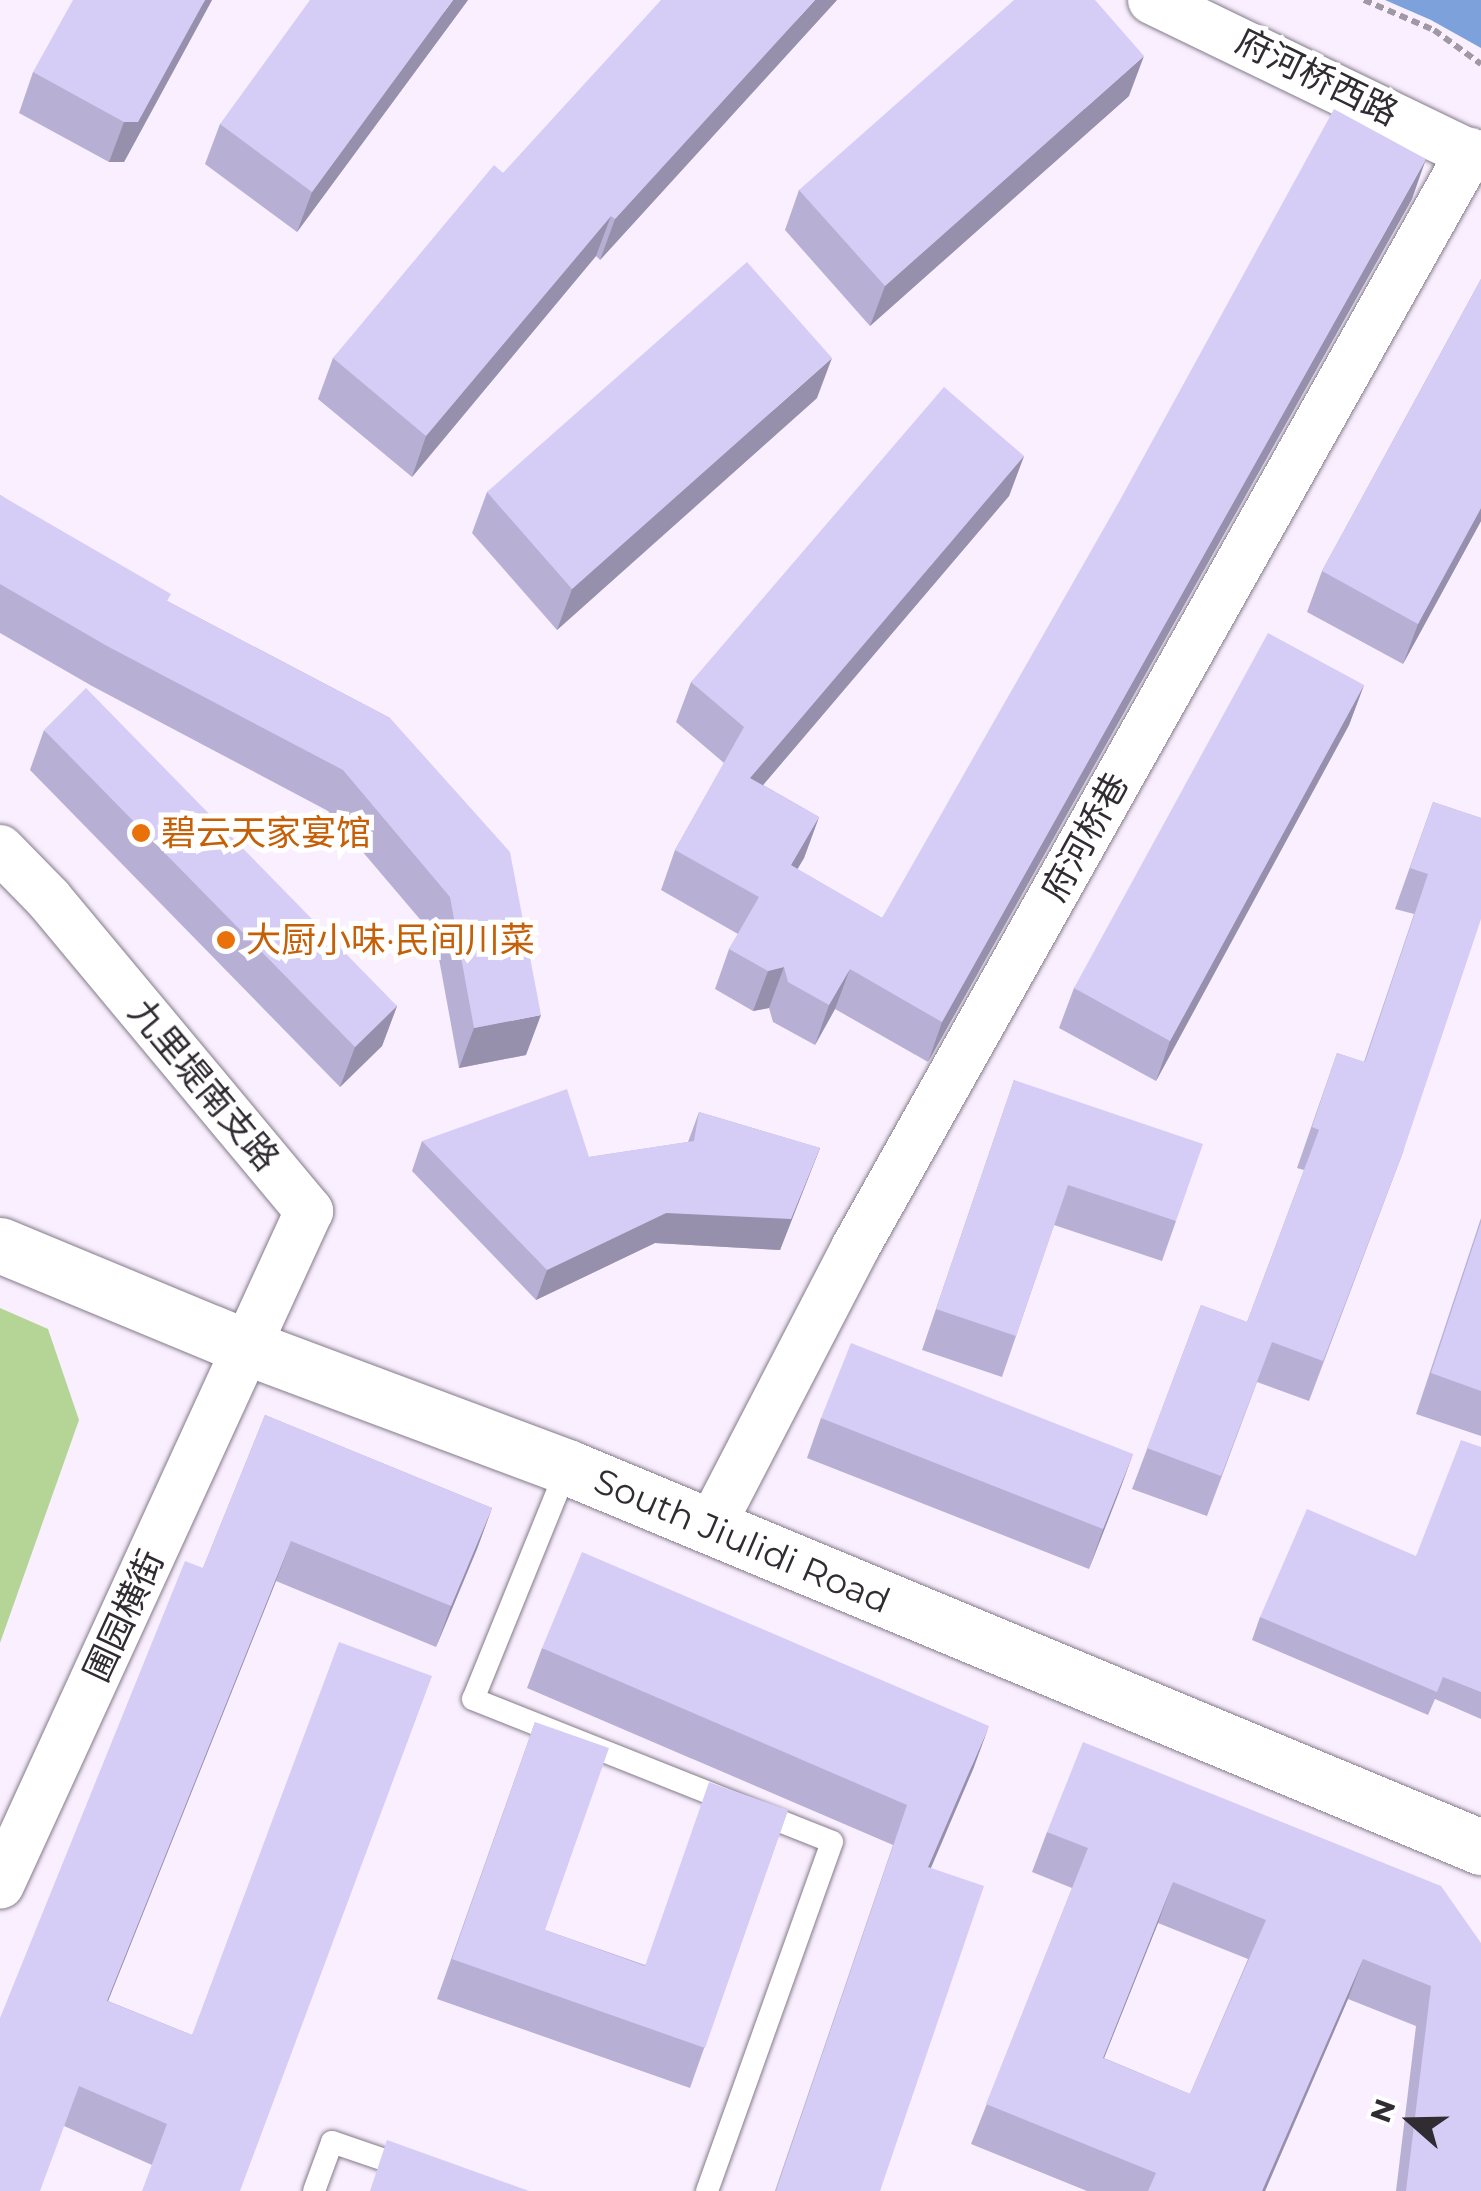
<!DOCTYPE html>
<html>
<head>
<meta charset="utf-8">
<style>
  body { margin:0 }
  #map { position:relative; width:1481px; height:2191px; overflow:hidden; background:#f9effe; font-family:Montserrat,"Noto Sans SC",sans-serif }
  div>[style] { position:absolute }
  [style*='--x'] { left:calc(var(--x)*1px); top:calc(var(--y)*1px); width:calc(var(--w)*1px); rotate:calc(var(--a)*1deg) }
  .green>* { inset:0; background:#b5d596 }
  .water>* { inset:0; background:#7da1db }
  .path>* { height:6px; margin-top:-3px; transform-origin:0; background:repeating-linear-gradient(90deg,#a099a4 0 8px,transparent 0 13px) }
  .roads { filter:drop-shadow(0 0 2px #847b89) drop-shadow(0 0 2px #847b89) }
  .lane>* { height:22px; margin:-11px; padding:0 11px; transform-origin:11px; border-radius:11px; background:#fff }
  .street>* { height:48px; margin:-24px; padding:0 24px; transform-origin:24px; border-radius:24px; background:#fff }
  .secondary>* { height:55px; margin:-27.5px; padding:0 27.5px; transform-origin:27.5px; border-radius:27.5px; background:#fff }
  .wall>* { inset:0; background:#b8b0d4 }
  .shaded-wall>* { inset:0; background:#9690ac }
  .building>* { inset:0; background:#d6cdf6 }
  .dots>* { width:28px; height:28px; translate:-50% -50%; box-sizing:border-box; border:5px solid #fff; border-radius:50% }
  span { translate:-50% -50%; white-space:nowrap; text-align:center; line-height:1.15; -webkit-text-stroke:10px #fff; paint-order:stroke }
  .street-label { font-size:35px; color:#302c32 }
  .food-label { font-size:35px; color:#c56008 }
  .left { translate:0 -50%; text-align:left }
  .north { position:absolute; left:1361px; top:2071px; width:100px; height:100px; -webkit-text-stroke:8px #fff; paint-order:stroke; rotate:290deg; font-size:28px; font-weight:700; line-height:40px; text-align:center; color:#302c32 }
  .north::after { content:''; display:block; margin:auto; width:35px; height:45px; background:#302c32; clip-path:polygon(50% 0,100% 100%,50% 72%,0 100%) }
</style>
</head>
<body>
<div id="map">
  <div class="green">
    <div style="clip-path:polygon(0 1308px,48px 1329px,79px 1420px,0 1643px)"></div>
  </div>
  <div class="water">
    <div style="clip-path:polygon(1385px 0,1481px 0,1481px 48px,1431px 20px)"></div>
  </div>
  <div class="path">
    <div style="--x:1364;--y:0;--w:76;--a:23.2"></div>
    <div style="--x:1434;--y:30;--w:58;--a:35.9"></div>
  </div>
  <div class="roads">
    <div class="lane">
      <div style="--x:567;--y:1468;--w:249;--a:112.1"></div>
      <div style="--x:473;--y:1699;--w:386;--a:21.7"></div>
      <div style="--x:832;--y:1842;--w:371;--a:109.7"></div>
      <div style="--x:314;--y:2191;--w:52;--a:-69.8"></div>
      <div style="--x:332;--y:2142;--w:80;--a:18.9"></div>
    </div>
    <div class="street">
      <div style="--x:1152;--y:0;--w:365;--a:25.8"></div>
      <div style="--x:0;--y:849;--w:69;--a:45.6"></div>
      <div style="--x:48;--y:898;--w:408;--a:50.2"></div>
      <div style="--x:309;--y:1211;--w:741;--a:114.63"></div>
      <div style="--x:710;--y:1528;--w:315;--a:-62.6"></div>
      <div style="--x:855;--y:1248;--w:1257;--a:-60.7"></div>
    </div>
    <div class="secondary">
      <div style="--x:0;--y:1245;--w:269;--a:22.5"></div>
      <div style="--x:249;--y:1348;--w:340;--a:20.5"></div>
      <div style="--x:567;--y:1467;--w:990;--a:22.58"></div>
    </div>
  </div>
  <div class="wall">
    <div style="clip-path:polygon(212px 0,124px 162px,109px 162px,19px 113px,33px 72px)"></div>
    <div style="clip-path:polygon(468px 0,297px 232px,205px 164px,220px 124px)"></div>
    <div style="clip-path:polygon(837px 0,600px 260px,596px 256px,412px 477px,318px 399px,333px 358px,503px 173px)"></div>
    <div style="clip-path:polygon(1129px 96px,870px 326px,785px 230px,799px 190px)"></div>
    <div style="clip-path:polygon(1412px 199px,928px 1062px,835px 1009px,815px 1045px,773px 1022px,769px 1008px,753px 1011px,715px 989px,729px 949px,738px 934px,661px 890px,675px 850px,724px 763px,676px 722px,691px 682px,1024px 456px,1009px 496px,763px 785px,819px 817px,804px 858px,797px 869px,882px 918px)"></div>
    <div style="clip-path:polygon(1481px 279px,1481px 521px,1403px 664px,1307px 612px,1322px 571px)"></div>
    <div style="clip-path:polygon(817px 398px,557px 630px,472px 533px,487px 492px)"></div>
    <div style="clip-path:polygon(0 495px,169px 602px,390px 718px,526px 1055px,459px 1068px,435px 937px,328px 811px,92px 686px,0 633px)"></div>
    <div style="clip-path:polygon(1364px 685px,1349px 725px,1156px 1081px,1059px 1028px,1074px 988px)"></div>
    <div style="clip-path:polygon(44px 730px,397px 1006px,382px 1046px,340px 1087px,30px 770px)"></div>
    <div style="clip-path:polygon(1433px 802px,1481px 818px,1403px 1152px,1309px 1401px,1257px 1382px,1207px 1516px,1132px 1489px,1201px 1305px,1247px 1322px,1304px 1170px,1297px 1168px,1337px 1053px,1364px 1062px,1414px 914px,1395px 909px)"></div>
    <div style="clip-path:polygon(1014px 1080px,1176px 1221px,1162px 1261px,1054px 1225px,1002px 1377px,922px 1350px)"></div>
    <div style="clip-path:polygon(699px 1112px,820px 1148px,780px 1250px,655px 1243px,536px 1300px,412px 1171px,422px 1141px,589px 1157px,688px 1142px)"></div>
    <div style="clip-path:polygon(1481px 1218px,1481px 1436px,1416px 1414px)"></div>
    <div style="clip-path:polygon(265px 1415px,492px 1508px,477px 1549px,436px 1647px,276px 1581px,108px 2001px,192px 2035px,432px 1676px,152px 2165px,64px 2126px,203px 1568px)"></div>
    <div style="clip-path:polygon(821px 1418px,1133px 1454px,1089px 1569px,807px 1458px)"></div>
    <div style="clip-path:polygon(1481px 1447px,1481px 1719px,1435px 1699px,1428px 1715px,1252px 1640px,1260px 1617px,1416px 1556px)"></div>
    <div style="clip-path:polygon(542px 1648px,974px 1767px,931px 1868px,880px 2191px,775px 2191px,893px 1845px,527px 1688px)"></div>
    <div style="clip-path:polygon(535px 1722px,545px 1930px,645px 1965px,788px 1810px,690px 2088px,437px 1999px)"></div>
    <div style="clip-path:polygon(evenodd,1047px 1832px,1441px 1886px,1481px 2191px,1396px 2191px,1416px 2026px,1348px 1999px,1265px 2191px,1087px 2191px,971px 2144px,1072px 1888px,1032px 1872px,1047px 1832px,1158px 1923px,1248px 1959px,1190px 2094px,1104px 2058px,1158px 1923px)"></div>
  </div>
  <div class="shaded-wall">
    <div style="clip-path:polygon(205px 0,212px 0,124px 162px,109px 162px,124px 122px)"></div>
    <div style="clip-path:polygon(453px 0,468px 0,297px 232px,312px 192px)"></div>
    <div style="clip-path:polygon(815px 0,837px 0,600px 260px,615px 219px)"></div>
    <div style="clip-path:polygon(1144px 56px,1129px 96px,870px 326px,885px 286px)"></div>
    <div style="clip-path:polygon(1426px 159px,1412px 199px,928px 1062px,942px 1022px)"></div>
    <div style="clip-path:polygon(611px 216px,596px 256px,412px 477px,426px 436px)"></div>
    <div style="clip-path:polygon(832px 358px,817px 398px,557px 630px,572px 589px)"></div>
    <div style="clip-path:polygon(1024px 456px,1009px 496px,735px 818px,750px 778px)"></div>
    <div style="clip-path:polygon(1481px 508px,1481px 521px,1403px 664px,1418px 624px)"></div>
    <div style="clip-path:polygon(1364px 685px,1349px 725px,1156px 1081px,1170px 1041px)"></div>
    <div style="clip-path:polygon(819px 817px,804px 858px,776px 906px,791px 865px)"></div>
    <div style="clip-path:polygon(784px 967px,769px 1008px,753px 1011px,768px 971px)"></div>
    <div style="clip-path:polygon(850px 969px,835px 1009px,815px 1045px,829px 1005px)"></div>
    <div style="clip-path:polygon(397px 1006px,382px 1046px,340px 1087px,355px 1047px)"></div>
    <div style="clip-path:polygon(541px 1015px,526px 1055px,459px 1068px,474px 1028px)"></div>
    <div style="clip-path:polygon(820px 1148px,780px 1250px,655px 1243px,536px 1300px,547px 1270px,666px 1213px)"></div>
    <div style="clip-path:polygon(1133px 1454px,1118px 1495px,1089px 1569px,1103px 1529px)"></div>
    <div style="clip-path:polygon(492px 1508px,477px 1549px,436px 1647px,451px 1606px)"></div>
    <div style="clip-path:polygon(291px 1541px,276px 1581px,92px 2041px,107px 2001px)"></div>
    <div style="clip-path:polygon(989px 1726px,974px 1767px,914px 1907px,928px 1867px)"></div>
    <div style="clip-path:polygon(1173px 1882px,1158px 1923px,1088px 2098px,1103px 2058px)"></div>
    <div style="clip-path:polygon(1363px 1959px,1348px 1999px,1265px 2191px,1262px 2191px)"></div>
  </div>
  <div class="building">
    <div style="clip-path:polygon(73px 0,205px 0,138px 122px,124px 122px,33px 72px)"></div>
    <div style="clip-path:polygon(310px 0,453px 0,312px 192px,220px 124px)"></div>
    <div style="clip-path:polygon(661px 0,815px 0,615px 219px,611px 216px,426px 436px,333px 358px,494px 165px,503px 173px)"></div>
    <div style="clip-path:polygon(1014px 0,1095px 0,1144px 56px,885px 286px,799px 190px)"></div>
    <div style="clip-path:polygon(1334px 109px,1426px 159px,942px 1022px,850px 969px,829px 1005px,788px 982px,784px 967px,768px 971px,729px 949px,759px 897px,675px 850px,744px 727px,691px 682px,944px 387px,1024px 456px,750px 778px,819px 817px,791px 865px,882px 918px,1120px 500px)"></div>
    <div style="clip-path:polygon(747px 262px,832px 358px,572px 589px,487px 492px)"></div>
    <div style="clip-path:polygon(1481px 279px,1481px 508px,1418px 624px,1322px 571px)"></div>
    <div style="clip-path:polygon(0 495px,171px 594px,167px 601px,390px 718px,510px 852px,541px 1015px,474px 1028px,450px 897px,343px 770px,107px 646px,0 584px)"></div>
    <div style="clip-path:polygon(1268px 633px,1364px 685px,1170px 1041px,1074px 988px)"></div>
    <div style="clip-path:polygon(86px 688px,397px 1006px,355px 1047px,44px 730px)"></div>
    <div style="clip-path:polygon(1433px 802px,1481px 818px,1481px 919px,1403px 1152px,1323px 1361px,1272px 1342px,1221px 1476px,1147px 1448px,1201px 1305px,1247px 1322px,1319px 1130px,1312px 1127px,1337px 1053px,1365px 1062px,1428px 874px,1410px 868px)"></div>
    <div style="clip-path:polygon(1014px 1080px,1203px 1144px,1176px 1221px,1068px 1185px,1016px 1336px,936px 1309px)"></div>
    <div style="clip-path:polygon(567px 1089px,589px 1157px,694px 1141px,699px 1112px,820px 1148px,791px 1219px,666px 1213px,547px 1270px,422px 1141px)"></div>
    <div style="clip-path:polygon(1481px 1222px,1481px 1391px,1431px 1373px)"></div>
    <div style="clip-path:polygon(851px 1343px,1133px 1454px,1103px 1529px,821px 1418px)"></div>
    <div style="clip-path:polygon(265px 1415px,492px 1508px,451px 1606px,291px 1541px,107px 2001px,192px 2035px,339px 1642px,432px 1676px,240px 2191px,142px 2191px,167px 2124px,79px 2086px,40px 2191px,0 2191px,0 2018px,185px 1561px,203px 1568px)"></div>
    <div style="clip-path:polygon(1461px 1440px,1481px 1447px,1481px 1692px,1443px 1677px,1437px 1692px,1260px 1617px,1307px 1509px,1416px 1556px)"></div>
    <div style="clip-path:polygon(582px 1552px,989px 1726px,928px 1867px,984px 1886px,880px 2191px,776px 2191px,907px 1805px,542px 1648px)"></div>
    <div style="clip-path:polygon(535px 1722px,609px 1748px,545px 1930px,645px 1966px,709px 1782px,788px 1810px,705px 2048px,452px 1959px)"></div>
    <div style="clip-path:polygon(evenodd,1083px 1742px,1441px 1886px,1481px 1943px,1481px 2191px,1406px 2191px,1431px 1986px,1363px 1959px,1262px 2191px,1148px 2191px,1156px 2173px,986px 2104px,1088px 1848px,1047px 1832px,1083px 1742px,1173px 1882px,1266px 1920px,1190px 2094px,1103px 2058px,1173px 1882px)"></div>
    <div style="clip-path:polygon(387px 2140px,529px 2191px,370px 2191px)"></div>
  </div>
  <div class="dots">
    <div style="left:141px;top:833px;background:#e8710a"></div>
    <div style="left:226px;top:940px;background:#e8710a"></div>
  </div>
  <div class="street-label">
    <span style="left:1317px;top:77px;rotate:26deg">府河桥西路</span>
    <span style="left:1085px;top:837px;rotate:-61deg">府河桥巷</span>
    <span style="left:204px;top:1085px;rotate:50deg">九里堤南支路</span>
    <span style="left:742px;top:1541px;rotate:23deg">South Jiulidi Road</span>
    <span style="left:124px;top:1616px;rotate:-65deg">圃园横街</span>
  </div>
  <div class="food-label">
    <span class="left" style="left:161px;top:833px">碧云天家宴馆</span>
    <span class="left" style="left:246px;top:940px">大厨小味·民间川菜</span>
  </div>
  <div class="north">N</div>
</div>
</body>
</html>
